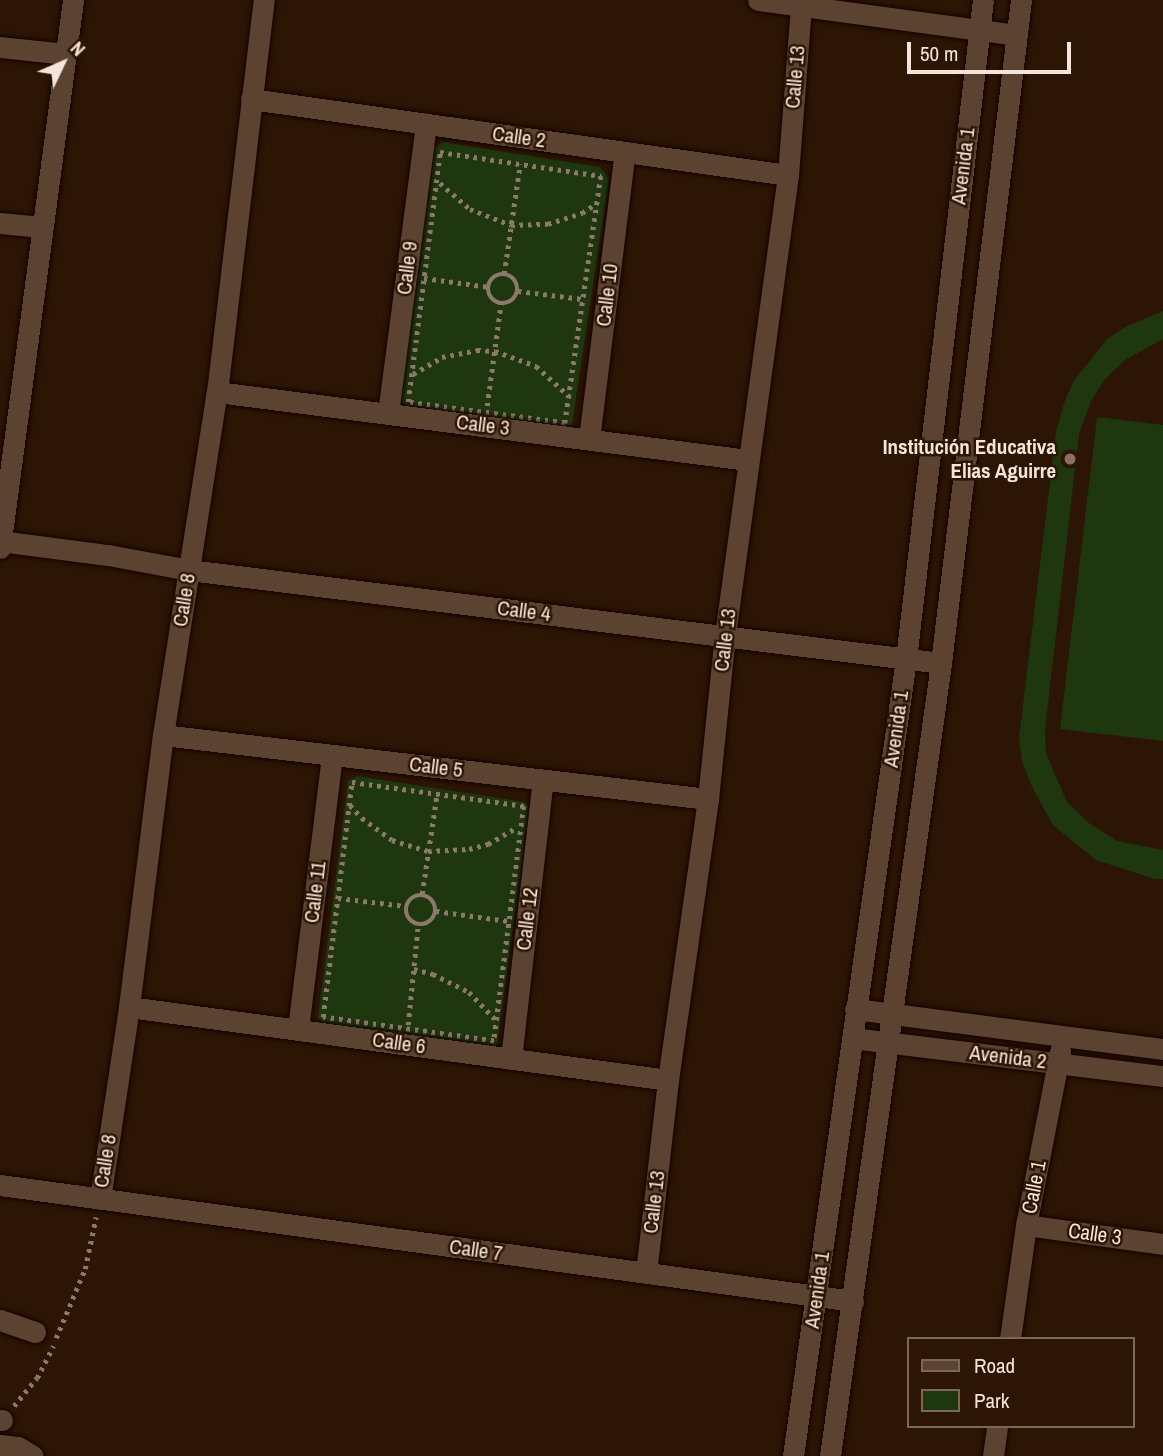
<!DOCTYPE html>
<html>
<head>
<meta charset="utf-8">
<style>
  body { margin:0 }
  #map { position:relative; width:1163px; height:1456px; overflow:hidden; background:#2c1504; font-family:"Archivo Narrow",sans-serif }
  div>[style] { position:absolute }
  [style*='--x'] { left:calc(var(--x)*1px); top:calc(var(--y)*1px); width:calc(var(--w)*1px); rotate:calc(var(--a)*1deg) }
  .green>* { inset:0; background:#1e370e }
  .path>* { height:4.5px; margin-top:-2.25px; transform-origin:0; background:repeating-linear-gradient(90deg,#8d796b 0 3.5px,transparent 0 8.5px) }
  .path>.ring { margin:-2.25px; padding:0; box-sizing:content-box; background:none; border:4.5px solid #8d796b; border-radius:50% }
  .roads { filter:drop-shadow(0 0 2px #130200) drop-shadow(0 0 2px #130200) }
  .minor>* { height:21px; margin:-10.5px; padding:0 10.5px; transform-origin:10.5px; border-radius:10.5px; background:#5c4230 }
  .dots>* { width:19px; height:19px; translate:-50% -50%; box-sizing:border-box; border:4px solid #2c1504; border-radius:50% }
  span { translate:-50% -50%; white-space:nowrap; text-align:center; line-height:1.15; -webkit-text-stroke:5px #2c1504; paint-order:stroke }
  .street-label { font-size:21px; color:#f4e4d9 }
  .poi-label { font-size:21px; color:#f4e4d9; font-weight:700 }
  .right { translate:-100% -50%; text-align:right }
  .legend { position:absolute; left:907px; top:1337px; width:228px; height:91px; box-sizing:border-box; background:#2c1504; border:2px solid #7c6859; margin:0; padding:9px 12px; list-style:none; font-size:21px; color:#f4e4d9 }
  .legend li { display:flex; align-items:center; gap:14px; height:35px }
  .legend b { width:35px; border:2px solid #7c6859 }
  .north { position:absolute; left:28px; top:28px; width:70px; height:70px; -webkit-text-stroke:5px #2c1504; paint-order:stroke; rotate:46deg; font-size:19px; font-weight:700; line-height:28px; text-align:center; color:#f4e4d9 }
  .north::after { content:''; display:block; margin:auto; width:24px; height:32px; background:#f4e4d9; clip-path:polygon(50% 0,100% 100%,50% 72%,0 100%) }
  .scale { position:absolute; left:907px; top:42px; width:164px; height:32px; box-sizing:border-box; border:4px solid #f4e4d9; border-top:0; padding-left:9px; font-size:21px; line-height:24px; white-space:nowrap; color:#f4e4d9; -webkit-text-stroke:5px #2c1504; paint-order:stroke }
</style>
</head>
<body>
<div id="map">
  <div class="green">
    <div style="clip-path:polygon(442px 142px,600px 167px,609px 179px,572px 424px,565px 428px,404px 408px,398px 401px,433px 150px)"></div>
    <div style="clip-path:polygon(1163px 311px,1163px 339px,1125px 360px,1105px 379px,1091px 401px,1079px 434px,1045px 730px,1046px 753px,1067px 802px,1090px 824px,1117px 841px,1163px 850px,1163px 879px,1155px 879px,1096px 860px,1053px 825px,1032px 787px,1022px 761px,1019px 738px,1056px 432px,1064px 403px,1073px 382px,1107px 339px,1127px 326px)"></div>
    <div style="clip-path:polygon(1097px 417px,1163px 425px,1163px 741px,1060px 729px)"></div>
    <div style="clip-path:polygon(357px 776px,524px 802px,529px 806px,497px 1045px,488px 1049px,323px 1025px,318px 1018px,348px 781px)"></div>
  </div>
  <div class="path">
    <div style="--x:440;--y:152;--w:163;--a:8.5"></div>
    <div style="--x:601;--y:176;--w:250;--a:98.3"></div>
    <div style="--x:565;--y:423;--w:158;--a:-172.4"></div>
    <div style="--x:408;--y:402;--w:252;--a:-82.7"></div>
    <div style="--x:440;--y:183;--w:40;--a:41"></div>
    <div style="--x:470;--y:209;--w:44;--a:21.3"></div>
    <div style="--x:511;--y:225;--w:37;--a:-2"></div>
    <div style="--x:548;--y:224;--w:36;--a:-18"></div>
    <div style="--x:582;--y:213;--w:18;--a:-34"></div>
    <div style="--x:504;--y:274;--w:111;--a:-81.7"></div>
    <div class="ring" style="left:488px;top:274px;width:25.5px;height:25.5px"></div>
    <div style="--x:424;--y:278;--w:66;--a:7.9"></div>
    <div style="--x:518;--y:291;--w:65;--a:7"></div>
    <div style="--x:413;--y:374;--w:34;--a:-30"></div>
    <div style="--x:442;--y:357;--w:36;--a:-11"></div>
    <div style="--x:477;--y:350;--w:18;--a:3"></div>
    <div style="--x:495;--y:351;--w:44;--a:20.1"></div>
    <div style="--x:536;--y:366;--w:45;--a:42.3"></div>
    <div style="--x:487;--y:406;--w:104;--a:-82.3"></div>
    <div style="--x:352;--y:782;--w:174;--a:7.9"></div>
    <div style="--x:524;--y:806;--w:237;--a:97.3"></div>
    <div style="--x:494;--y:1041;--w:173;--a:-172"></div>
    <div style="--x:323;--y:1017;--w:237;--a:-83"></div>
    <div style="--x:350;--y:805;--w:18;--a:47"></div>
    <div style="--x:362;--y:818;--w:37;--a:36"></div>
    <div style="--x:392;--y:840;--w:38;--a:17"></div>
    <div style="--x:428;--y:851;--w:41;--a:-2.8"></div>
    <div style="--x:469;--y:849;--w:20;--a:-15"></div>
    <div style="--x:488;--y:844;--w:34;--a:-30"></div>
    <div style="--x:422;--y:894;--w:101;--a:-81.5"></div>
    <div class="ring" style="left:406px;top:895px;width:25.5px;height:25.5px"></div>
    <div style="--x:338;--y:898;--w:68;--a:6.7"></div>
    <div style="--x:436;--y:911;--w:73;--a:7.9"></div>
    <div style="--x:414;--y:969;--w:20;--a:15"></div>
    <div style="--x:433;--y:974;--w:40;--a:26.6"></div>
    <div style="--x:469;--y:992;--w:37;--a:46"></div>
    <div style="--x:408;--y:1025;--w:100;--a:-84.3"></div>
    <div style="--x:56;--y:1338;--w:75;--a:-67.2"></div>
    <div style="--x:85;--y:1269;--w:53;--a:-78.1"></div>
    <div style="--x:14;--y:1406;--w:36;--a:-51"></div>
    <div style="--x:37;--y:1378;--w:36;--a:-63"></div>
  </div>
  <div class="roads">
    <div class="minor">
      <div style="--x:758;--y:0;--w:261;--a:7.7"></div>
      <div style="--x:0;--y:47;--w:65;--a:6.1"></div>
      <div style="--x:251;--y:99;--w:542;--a:8.06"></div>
      <div style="--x:0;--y:223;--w:42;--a:5.4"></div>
      <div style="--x:217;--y:392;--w:535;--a:7.3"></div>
      <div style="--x:388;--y:413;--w:292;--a:-82.5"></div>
      <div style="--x:589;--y:439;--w:289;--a:-82.9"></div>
      <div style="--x:0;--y:541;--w:109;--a:7.4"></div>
      <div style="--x:108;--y:555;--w:82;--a:10.5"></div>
      <div style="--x:189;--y:570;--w:758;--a:7.05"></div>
      <div style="--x:0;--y:548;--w:553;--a:-82.41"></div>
      <div style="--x:163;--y:735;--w:549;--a:6.7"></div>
      <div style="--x:129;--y:1007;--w:544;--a:7.71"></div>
      <div style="--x:855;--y:1009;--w:311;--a:7.4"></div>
      <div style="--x:298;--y:1029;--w:276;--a:-82.9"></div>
      <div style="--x:852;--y:1038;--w:313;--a:7"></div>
      <div style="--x:511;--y:1059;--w:281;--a:-83.5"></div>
      <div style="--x:0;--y:1185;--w:861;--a:7.74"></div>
      <div style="--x:100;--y:1199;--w:194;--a:-81.4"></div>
      <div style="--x:129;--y:1007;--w:274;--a:-82.9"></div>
      <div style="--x:163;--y:735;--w:347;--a:-81.1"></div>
      <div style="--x:217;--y:392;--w:395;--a:-83.2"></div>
      <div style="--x:1026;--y:1225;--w:138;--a:7.9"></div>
      <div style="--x:646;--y:1273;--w:194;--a:-83.5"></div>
      <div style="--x:668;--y:1080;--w:284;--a:-81.9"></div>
      <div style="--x:708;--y:799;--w:165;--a:-84.1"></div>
      <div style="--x:725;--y:635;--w:464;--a:-82.2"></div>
      <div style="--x:788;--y:175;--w:169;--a:-85.6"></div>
      <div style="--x:0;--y:1320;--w:37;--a:19"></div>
      <div style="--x:1010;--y:1339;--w:115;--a:-82"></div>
      <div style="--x:1026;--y:1225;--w:177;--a:-78.9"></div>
      <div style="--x:0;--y:1420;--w:2;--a:0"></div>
      <div style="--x:0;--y:1445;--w:18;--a:6"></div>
      <div style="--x:18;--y:1447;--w:17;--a:31"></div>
      <div style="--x:793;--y:1456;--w:805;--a:-81.93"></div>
      <div style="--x:906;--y:659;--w:663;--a:-83.34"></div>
      <div style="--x:830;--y:1456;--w:801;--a:-82.03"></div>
      <div style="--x:941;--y:663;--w:668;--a:-83.12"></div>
      <div style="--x:993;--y:1456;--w:30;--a:-82"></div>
    </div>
  </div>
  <div class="dots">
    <div style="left:1070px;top:459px;background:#8d6e63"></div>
  </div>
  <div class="street-label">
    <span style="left:795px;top:77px;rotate:-85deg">Calle 13</span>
    <span style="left:519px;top:137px;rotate:8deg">Calle 2</span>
    <span style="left:963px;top:166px;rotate:-83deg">Avenida 1</span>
    <span style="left:407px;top:268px;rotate:-83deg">Calle 9</span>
    <span style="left:607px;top:295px;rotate:-83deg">Calle 10</span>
    <span style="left:483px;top:425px;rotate:7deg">Calle 3</span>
    <span style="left:184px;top:600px;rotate:-81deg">Calle 8</span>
    <span style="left:524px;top:611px;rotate:7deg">Calle 4</span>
    <span style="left:725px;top:640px;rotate:-83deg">Calle 13</span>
    <span style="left:896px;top:729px;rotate:-82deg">Avenida 1</span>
    <span style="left:436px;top:767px;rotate:7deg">Calle 5</span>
    <span style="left:315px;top:892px;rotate:-83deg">Calle 11</span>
    <span style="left:527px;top:919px;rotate:-83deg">Calle 12</span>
    <span style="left:399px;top:1043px;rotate:8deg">Calle 6</span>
    <span style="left:1008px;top:1057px;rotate:7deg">Avenida 2</span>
    <span style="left:105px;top:1161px;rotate:-81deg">Calle 8</span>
    <span style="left:1034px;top:1187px;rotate:-79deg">Calle 1</span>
    <span style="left:654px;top:1202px;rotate:-83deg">Calle 13</span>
    <span style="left:1095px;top:1234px;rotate:8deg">Calle 3</span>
    <span style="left:476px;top:1250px;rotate:8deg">Calle 7</span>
    <span style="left:817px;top:1290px;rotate:-82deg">Avenida 1</span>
  </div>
  <div class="poi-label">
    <span class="right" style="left:1056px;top:459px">Institución Educativa<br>Elias Aguirre</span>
  </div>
  <ul class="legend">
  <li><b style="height:9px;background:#5c4230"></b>Road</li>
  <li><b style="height:19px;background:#1e370e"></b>Park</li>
  </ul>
  <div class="north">N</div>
  <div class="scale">50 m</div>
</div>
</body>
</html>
